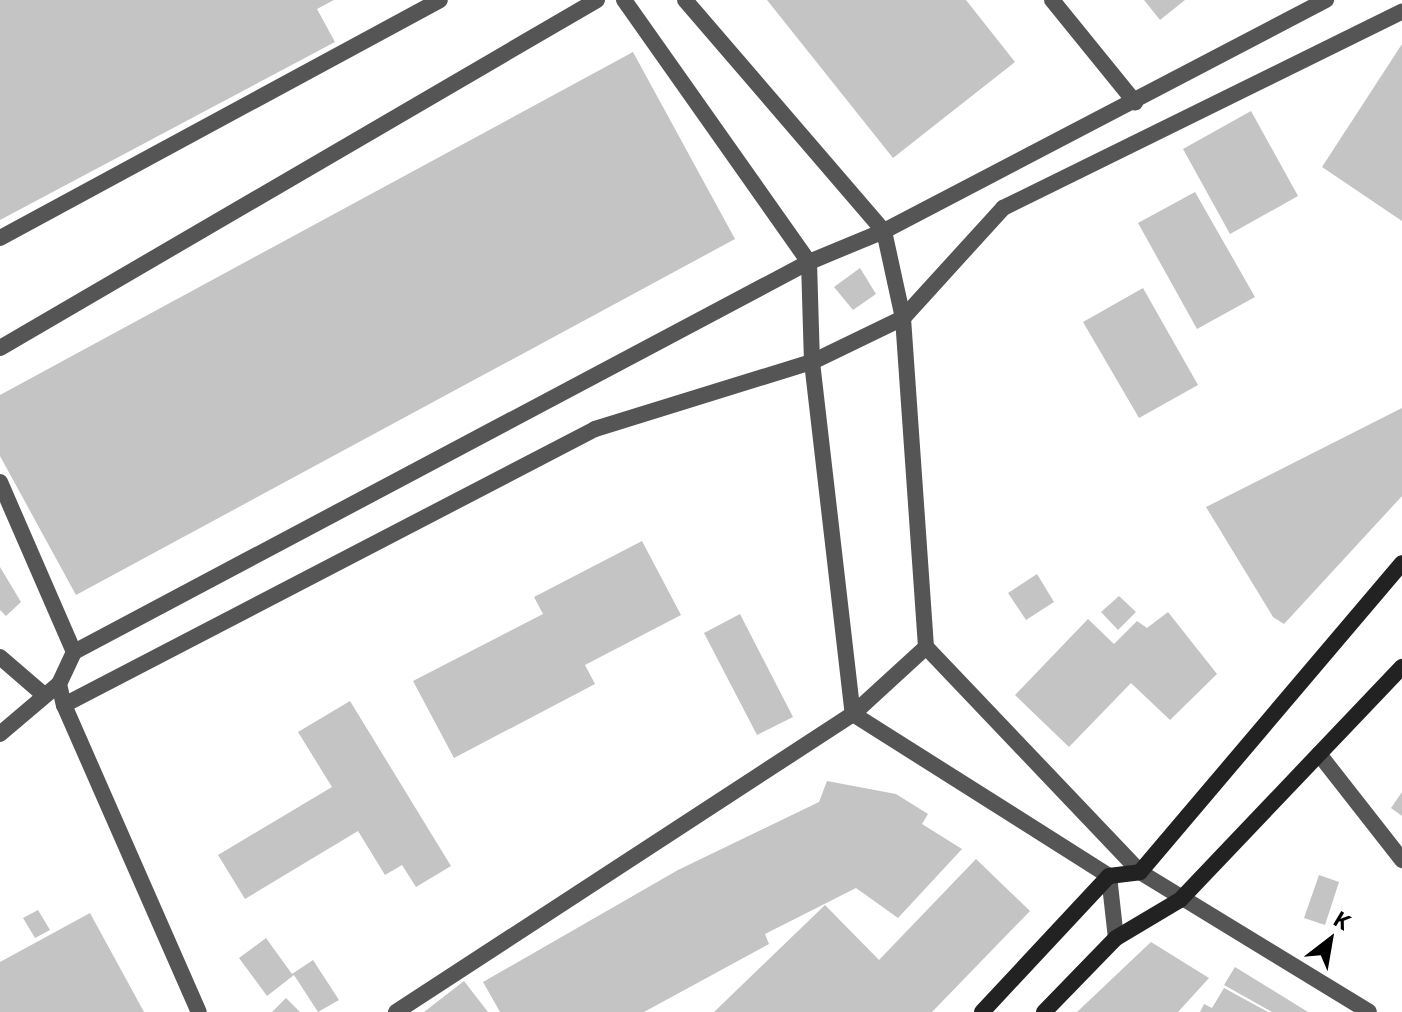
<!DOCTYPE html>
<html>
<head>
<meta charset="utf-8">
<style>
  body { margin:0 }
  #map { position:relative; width:1402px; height:1012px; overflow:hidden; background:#fff; font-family:"Noto Sans",sans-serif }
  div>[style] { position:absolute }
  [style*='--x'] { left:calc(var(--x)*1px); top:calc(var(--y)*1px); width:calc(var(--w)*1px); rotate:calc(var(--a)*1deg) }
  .building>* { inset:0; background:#c4c4c4 }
  .minor>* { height:16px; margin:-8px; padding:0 8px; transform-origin:8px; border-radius:8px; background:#555 }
  .tertiary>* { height:16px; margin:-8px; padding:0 8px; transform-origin:8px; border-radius:8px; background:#555 }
  .secondary>* { height:16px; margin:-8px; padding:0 8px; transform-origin:8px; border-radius:8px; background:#222 }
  span { translate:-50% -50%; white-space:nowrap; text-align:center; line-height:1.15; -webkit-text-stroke:6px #fff; paint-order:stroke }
  .north { position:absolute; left:1290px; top:900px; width:80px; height:80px; -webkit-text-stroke:6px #fff; paint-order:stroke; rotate:31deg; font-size:22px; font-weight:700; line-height:32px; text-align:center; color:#000 }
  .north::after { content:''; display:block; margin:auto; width:28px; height:36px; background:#000; clip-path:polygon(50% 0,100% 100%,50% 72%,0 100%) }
</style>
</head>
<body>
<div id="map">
  <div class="building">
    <div style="clip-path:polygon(0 0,334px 0,317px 9px,335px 42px,0 220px)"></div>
    <div style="clip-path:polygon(767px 0,966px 0,1015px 62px,893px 158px)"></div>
    <div style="clip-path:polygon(1144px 0,1185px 0,1160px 20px)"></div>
    <div style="clip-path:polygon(1402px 44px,1402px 221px,1322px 167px)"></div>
    <div style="clip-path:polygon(633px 52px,735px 239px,76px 595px,0 456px,0 395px)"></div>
    <div style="clip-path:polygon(1251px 111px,1298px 196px,1230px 234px,1183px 149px)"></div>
    <div style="clip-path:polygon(1195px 192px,1255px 297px,1197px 329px,1138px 223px)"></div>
    <div style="clip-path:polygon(860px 268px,876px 294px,853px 310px,834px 287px)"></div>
    <div style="clip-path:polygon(1143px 288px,1198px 385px,1139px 418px,1083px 322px)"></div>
    <div style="clip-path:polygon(1402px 408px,1402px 496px,1284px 624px,1273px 617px,1206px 507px)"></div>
    <div style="clip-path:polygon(642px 541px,681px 615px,585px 665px,595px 684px,454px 758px,413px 681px,543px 614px,534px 597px)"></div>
    <div style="clip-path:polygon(0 567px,21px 602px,6px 616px,0 610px)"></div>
    <div style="clip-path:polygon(1037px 574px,1054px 602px,1026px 620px,1008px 593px)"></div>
    <div style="clip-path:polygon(1119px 596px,1136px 612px,1118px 630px,1101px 612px)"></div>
    <div style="clip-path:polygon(1168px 612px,1217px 674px,1170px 720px,1131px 683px,1069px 747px,1015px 695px,1088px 619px,1114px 644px,1137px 621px,1147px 628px)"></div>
    <div style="clip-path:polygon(740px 614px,793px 717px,757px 735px,704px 633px)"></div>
    <div style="clip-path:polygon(350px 701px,451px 866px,416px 887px,402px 865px,385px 875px,358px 831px,245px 899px,218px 855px,332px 787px,298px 732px)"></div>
    <div style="clip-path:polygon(827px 781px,896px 794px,928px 814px,922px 824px,962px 849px,898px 918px,856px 888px,765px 934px,769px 944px,644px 1012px,500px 1012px,483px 982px,678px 870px,819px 802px)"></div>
    <div style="clip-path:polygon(1402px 792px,1402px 816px,1391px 808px)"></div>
    <div style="clip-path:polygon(976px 859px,1030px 911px,932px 1012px,714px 1012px,825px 905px,879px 960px)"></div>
    <div style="clip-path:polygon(1319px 875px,1339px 882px,1325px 925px,1304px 918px)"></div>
    <div style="clip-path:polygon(38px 910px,50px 930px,35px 938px,23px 918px)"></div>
    <div style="clip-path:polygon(90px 913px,144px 1012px,0 1012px,0 962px)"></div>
    <div style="clip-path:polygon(266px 938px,292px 974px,313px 960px,339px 1000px,318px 1012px,294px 975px,267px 996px,239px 958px)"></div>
    <div style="clip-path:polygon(1151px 942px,1209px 978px,1178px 1012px,1077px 1012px)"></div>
    <div style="clip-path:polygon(1235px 967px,1308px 1012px,1272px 1012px,1224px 985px)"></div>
    <div style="clip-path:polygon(464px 981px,488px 1012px,424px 1012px)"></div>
    <div style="clip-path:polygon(1224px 988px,1268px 1012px,1200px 1012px,1204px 1004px,1212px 1008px)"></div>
    <div style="clip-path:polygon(286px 998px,300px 1012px,272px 1012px)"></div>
  </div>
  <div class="minor">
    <div style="--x:1052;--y:0;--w:132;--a:50.9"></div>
    <div style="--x:0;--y:238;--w:500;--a:-28.41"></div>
    <div style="--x:0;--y:348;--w:691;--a:-30.24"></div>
    <div style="--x:0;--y:482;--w:185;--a:66.5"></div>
    <div style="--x:0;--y:657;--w:58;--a:40.8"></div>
    <div style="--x:64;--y:705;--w:335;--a:66.3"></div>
    <div style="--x:1319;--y:754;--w:135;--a:51.9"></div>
    <div style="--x:396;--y:1012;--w:546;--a:-33.11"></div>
    <div style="--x:853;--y:714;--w:99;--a:-42.5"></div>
  </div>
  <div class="tertiary">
    <div style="--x:624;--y:0;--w:321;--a:54.8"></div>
    <div style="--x:809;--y:262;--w:100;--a:88.3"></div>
    <div style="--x:812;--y:362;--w:354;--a:83.4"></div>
    <div style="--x:853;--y:714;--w:303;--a:32.3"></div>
    <div style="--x:1109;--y:876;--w:62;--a:83.6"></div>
    <div style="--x:685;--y:0;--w:305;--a:49.3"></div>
    <div style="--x:884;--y:231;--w:89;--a:77.7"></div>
    <div style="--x:903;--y:318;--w:330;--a:86"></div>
    <div style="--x:926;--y:647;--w:311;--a:46.4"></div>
    <div style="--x:1140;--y:872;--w:268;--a:31.4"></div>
    <div style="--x:1326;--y:0;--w:499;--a:152.4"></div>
    <div style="--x:884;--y:231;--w:81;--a:157.5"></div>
    <div style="--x:809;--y:262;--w:832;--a:152.05"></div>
    <div style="--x:74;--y:652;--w:35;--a:115"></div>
    <div style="--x:59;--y:684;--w:22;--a:77"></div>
    <div style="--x:64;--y:705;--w:598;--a:-27.46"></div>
    <div style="--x:595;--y:429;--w:227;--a:-17.2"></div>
    <div style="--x:812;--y:362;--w:101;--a:-25.8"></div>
    <div style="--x:903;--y:318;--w:149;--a:-47.7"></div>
    <div style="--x:1003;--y:208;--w:445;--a:-26.2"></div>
    <div style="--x:0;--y:734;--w:77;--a:-40.3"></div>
  </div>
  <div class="secondary">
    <div style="--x:982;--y:1012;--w:186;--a:-47"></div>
    <div style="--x:1109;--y:876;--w:31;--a:-7"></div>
    <div style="--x:1140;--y:872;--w:405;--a:-49.7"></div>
    <div style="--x:1044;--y:1012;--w:103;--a:-45.8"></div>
    <div style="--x:1116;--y:938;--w:74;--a:-30.7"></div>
    <div style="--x:1180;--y:900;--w:322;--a:-46.4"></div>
  </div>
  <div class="north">K</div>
</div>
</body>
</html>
